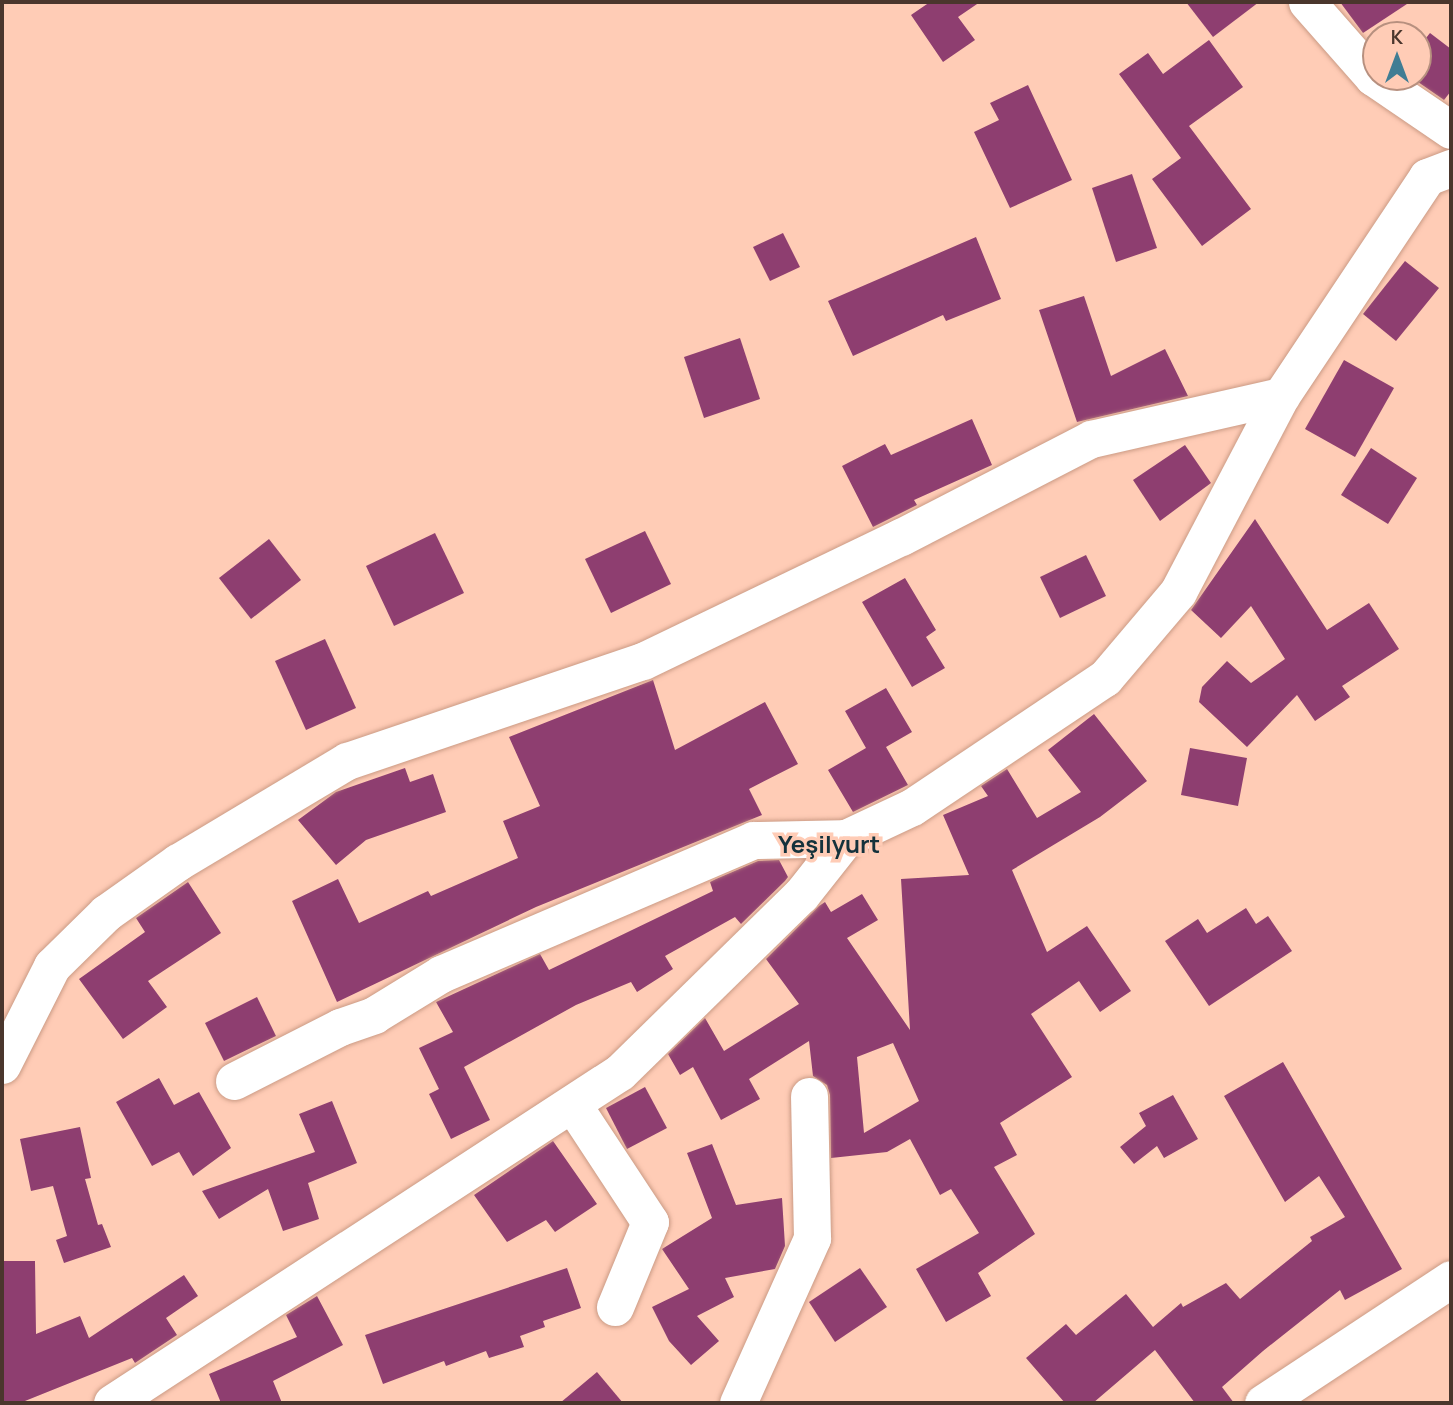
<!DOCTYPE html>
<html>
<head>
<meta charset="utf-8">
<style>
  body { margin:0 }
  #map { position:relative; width:1453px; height:1405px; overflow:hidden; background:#ffccb6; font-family:Manrope,sans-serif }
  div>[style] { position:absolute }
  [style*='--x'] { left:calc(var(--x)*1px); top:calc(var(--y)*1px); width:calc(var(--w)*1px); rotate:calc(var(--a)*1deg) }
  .building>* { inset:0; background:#8e3e70 }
  .roads { filter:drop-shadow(0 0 2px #cb9b85) drop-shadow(0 0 2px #cb9b85) }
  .minor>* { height:37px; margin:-18.5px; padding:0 18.5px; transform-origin:18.5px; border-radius:18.5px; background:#fff }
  span { translate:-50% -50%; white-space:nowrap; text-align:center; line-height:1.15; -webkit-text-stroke:7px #ffccb6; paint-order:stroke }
  .quarter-label { font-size:24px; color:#14323c; font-weight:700 }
  .frame { position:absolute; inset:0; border:4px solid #4a362d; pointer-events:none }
  .north { position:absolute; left:1362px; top:21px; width:70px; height:70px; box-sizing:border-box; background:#ffccb6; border:2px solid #b7907f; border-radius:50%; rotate:0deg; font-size:19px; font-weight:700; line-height:28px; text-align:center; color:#4a362d }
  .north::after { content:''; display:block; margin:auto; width:24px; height:32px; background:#407d94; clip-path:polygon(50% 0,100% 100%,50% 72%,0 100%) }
</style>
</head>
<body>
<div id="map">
  <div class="building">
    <div style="clip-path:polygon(930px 2px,980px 2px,958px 17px,975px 40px,943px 62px,911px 15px)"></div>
    <div style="clip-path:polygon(1186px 2px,1259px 2px,1213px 37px)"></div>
    <div style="clip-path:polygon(1340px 2px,1410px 2px,1363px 33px)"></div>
    <div style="clip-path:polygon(1430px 33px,1451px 49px,1451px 91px,1444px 100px,1418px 82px,1418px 48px)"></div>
    <div style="clip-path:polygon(1209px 40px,1243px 87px,1189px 126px,1251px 209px,1202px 246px,1152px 179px,1181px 158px,1119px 74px,1148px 53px,1163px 74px)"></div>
    <div style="clip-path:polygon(1028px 85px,1072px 180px,1010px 208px,974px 132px,999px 120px,990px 103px)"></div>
    <div style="clip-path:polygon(1132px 174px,1157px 248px,1116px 262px,1092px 188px)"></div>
    <div style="clip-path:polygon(783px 233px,800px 267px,770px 281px,753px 247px)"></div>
    <div style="clip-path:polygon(976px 237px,1001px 299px,946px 321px,943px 315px,853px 356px,828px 301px)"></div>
    <div style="clip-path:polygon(1405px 261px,1439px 288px,1396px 341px,1363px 314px)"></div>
    <div style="clip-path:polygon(1084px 296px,1111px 376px,1165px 349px,1188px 396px,1077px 422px,1039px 310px)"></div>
    <div style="clip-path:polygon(740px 338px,760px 399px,704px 418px,684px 357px)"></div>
    <div style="clip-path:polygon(1344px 360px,1394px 388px,1355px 457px,1305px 429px)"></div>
    <div style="clip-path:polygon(972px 419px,992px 465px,914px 500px,917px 505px,873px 527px,842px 466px,885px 444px,891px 455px)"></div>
    <div style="clip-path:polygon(1185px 445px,1211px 483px,1160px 521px,1133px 480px)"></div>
    <div style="clip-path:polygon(1371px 448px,1417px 478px,1388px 524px,1341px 495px)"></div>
    <div style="clip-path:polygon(1255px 519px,1327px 630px,1369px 603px,1399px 649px,1342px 686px,1350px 697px,1315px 721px,1297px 695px,1247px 747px,1199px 702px,1202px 687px,1227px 661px,1251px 683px,1285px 659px,1251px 606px,1221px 638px,1191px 610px)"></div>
    <div style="clip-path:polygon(645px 531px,671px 584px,611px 613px,585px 559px)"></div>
    <div style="clip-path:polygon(435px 533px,464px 593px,394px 626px,366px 566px)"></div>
    <div style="clip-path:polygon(269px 539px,301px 580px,251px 619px,219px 578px)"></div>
    <div style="clip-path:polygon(1086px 555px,1106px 596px,1060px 618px,1040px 577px)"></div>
    <div style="clip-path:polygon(905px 578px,936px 630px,926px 637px,945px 668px,912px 687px,862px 602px)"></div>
    <div style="clip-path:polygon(325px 639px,356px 708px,306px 730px,275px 661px)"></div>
    <div style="clip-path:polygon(653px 680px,675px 750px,765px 702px,798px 764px,749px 789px,762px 815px,536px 907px,337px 1002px,292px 901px,338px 879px,359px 923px,428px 891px,431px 896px,518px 858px,503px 821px,540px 806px,509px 737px)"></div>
    <div style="clip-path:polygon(886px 688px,912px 732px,886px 747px,908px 785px,853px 812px,828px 770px,866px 748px,845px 711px)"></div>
    <div style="clip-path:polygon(evenodd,1094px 714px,1147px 781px,1100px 817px,1012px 870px,1047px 952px,1087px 926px,1131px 991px,1100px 1012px,1079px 981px,1031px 1014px,1072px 1077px,1000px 1123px,1017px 1155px,994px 1167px,1035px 1234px,978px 1273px,991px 1296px,946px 1322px,916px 1269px,979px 1233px,951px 1189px,940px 1195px,910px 1139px,887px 1152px,831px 1158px,830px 1095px,827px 1085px,813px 1076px,809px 1041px,749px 1079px,760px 1099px,721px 1120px,693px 1067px,680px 1075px,668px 1054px,705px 1018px,724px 1051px,799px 1004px,766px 959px,819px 906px,825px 902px,831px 912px,862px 894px,878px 920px,847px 938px,910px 1030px,901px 879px,969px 875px,943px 815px,988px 796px,981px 786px,1007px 769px,1037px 818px,1081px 792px,1048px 750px,1094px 714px,893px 1043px,919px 1101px,864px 1133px,857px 1057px,893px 1043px)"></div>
    <div style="clip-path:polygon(1190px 748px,1247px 758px,1238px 806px,1181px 795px)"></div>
    <div style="clip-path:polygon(405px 768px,410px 782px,433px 774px,446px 812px,366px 840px,336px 865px,298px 820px,336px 792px)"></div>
    <div style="clip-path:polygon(779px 860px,788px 877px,785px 881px,741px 924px,735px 917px,665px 956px,673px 969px,637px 992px,631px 982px,576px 1005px,464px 1067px,490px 1120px,451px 1139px,429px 1094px,439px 1089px,419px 1048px,453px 1032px,436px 1002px,540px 954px,549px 970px,713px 891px,710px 882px,716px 879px,758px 861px)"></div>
    <div style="clip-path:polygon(188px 882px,221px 933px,148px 981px,167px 1007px,123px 1039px,79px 979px,145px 932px,136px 918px)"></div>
    <div style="clip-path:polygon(1246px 908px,1256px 924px,1268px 916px,1292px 951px,1209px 1006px,1165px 941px,1198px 919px,1207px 933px)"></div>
    <div style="clip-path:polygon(257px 997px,276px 1036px,224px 1061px,205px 1023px)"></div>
    <div style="clip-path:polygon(1283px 1062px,1402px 1269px,1345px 1300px,1340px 1290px,1263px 1351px,1222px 1387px,1234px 1403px,1195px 1403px,1155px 1350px,1093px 1403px,1065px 1403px,1026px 1358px,1066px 1324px,1076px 1335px,1126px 1294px,1153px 1327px,1181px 1303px,1183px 1307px,1226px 1283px,1240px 1299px,1312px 1241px,1310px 1237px,1345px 1217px,1319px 1176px,1285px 1202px,1224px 1096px)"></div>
    <div style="clip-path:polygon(159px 1078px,174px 1105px,199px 1092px,231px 1148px,193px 1176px,179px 1152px,152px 1166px,116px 1102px)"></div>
    <div style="clip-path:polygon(645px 1087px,667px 1128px,627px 1149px,606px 1108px)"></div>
    <div style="clip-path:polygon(1173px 1095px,1198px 1139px,1164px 1158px,1157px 1146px,1134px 1164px,1120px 1147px,1146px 1126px,1139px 1113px)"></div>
    <div style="clip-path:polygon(332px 1101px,357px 1163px,308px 1183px,319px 1219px,283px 1231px,268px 1189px,219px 1219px,202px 1191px,315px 1152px,299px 1114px)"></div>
    <div style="clip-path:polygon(80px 1127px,91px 1178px,85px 1179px,98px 1225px,102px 1224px,111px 1247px,64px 1263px,56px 1240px,67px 1236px,53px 1186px,31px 1191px,20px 1139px)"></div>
    <div style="clip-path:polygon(553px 1141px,597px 1204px,555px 1232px,546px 1220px,507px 1242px,474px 1195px)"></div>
    <div style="clip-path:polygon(712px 1144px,736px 1205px,782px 1198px,785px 1246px,775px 1269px,725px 1278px,734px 1297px,697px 1316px,719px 1341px,691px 1365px,669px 1341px,652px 1307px,689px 1289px,662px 1249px,712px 1218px,687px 1153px)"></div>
    <div style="clip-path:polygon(2px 1261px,35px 1261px,36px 1334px,80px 1316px,89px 1338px,184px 1275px,198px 1296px,166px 1318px,177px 1335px,135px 1363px,132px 1358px,20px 1403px,2px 1403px)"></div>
    <div style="clip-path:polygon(567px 1268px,581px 1308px,543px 1321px,545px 1327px,520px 1336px,524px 1347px,489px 1358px,486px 1351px,446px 1366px,444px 1361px,383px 1384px,365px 1335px)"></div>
    <div style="clip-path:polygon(860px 1268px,887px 1307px,835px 1342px,809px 1302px)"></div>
    <div style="clip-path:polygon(317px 1296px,343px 1345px,273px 1381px,282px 1403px,221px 1403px,209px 1374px,297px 1337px,286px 1315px)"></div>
    <div style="clip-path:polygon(597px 1372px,623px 1403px,560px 1403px)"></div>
  </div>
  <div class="roads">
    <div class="minor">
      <div style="--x:1307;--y:2;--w:100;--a:48.7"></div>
      <div style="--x:1373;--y:77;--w:94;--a:34.2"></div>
      <div style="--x:2;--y:1065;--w:111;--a:-63.2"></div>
      <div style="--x:52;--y:966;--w:76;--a:-44.5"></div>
      <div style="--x:106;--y:913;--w:88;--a:-35.3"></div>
      <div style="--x:178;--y:862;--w:197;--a:-30.9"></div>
      <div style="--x:347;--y:761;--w:312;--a:-18.7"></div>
      <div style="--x:643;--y:661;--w:286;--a:-25.7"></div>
      <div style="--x:901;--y:537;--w:214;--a:-27.3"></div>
      <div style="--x:1091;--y:439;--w:195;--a:-12.8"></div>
      <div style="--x:234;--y:1081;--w:119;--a:-27"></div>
      <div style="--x:340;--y:1027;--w:36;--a:-19"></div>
      <div style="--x:374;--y:1015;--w:79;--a:-31.5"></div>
      <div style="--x:441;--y:974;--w:340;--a:-23.2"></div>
      <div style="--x:753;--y:840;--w:93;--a:-1.2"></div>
      <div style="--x:573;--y:1105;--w:140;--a:56.7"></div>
      <div style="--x:650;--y:1222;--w:92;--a:112.4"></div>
      <div style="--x:112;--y:1403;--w:606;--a:-33.09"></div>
      <div style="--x:620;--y:1072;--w:253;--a:-44.4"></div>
      <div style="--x:801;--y:895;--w:73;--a:-51.7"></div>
      <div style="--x:846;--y:838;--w:73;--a:-25.2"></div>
      <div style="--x:912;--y:807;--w:232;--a:-33.8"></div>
      <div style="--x:1105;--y:678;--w:113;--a:-49.7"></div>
      <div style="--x:1178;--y:592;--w:221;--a:-62.3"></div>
      <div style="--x:1281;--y:396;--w:263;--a:-56.3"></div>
      <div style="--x:1427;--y:177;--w:26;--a:-21"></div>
      <div style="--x:738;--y:1403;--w:181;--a:-65.8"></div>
      <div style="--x:812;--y:1238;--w:142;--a:-91.2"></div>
      <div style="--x:1263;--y:1403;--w:225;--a:-33.4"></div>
    </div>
  </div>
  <div class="quarter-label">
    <span style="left:829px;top:844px">Yeşilyurt</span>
  </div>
  <div class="frame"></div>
  <div class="north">K</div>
</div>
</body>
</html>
